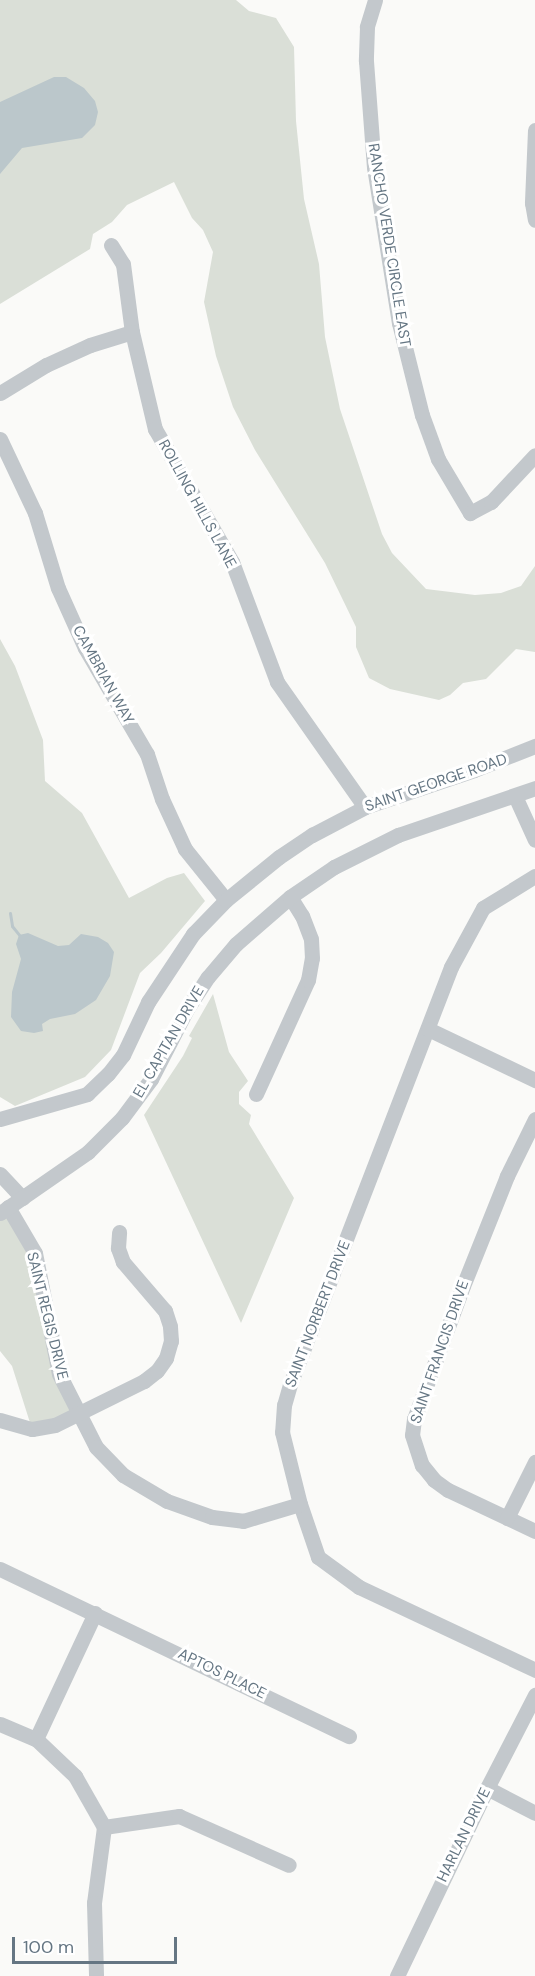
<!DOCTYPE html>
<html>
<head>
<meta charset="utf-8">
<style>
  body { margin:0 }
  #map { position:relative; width:535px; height:1976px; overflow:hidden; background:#fafaf8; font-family:"DM Sans",sans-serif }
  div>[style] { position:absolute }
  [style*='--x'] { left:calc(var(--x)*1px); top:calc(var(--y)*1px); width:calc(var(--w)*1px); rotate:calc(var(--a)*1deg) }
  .green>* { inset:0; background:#dadfd7 }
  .water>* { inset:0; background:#bbc7cb }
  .stream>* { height:3px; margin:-1.5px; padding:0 1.5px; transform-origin:1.5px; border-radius:1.5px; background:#bbc7cb }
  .minor>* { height:15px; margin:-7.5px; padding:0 7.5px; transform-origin:7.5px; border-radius:7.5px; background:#c3c8cc }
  span { translate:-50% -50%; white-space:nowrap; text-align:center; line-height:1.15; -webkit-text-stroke:6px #fff; paint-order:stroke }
  .street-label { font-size:15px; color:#657683 }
  .scale { position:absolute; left:12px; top:1937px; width:165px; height:27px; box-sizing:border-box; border:3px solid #657683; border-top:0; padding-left:8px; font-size:18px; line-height:21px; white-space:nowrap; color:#657683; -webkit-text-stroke:4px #fff; paint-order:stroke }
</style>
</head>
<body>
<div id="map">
  <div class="green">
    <div style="clip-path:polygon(0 0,236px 0,249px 11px,276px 18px,294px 47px,296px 121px,304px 199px,319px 264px,325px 337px,340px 409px,382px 534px,392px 553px,426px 589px,475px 595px,501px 593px,521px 586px,535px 566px,535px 652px,516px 649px,486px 679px,463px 683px,450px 695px,439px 700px,390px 689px,369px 678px,356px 647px,356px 627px,325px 563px,255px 450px,233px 407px,216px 356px,204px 302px,213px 252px,203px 230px,192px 218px,174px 182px,127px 205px,112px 222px,93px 234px,90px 249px,0 304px)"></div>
    <div style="clip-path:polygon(0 639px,15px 666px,43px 740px,45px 781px,82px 813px,129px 898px,167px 878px,184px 873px,205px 901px,161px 953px,140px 973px,111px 1050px,85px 1077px,15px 1106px,0 1097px)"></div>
    <div style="clip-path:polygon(213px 994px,229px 1052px,248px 1081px,239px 1092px,239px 1104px,251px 1115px,249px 1124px,294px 1198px,241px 1323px,144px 1115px,183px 1056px,192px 1038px,189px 1036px)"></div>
    <div style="clip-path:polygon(8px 1207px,35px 1253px,77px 1414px,32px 1429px,12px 1366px,0 1351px,0 1213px)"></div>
  </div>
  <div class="water">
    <div style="clip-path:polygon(54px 77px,66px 77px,84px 88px,95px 101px,98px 112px,95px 125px,82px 138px,22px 148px,0 174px,0 102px)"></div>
    <div style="clip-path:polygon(28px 933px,58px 946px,69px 945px,81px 934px,98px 937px,108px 943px,114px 952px,110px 976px,96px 1000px,75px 1014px,50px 1019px,42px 1024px,43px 1031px,34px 1033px,21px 1031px,11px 1017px,12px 992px,21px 959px,16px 944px,19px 935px)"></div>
  </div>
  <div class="stream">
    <div style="--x:10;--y:913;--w:13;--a:81"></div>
    <div style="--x:12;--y:926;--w:13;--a:51"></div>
  </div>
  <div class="minor">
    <div style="--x:375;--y:0;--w:28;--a:107"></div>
    <div style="--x:367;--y:27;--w:34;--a:92"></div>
    <div style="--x:366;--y:61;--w:106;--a:85.7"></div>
    <div style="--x:374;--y:167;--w:158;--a:80.9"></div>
    <div style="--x:399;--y:323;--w:95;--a:76"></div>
    <div style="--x:422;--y:415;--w:47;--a:70"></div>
    <div style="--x:438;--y:459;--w:63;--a:59.3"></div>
    <div style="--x:470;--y:513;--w:24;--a:-28"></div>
    <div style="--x:491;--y:502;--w:64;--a:-46.9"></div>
    <div style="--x:535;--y:130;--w:73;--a:92.4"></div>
    <div style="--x:532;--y:203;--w:17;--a:80"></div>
    <div style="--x:111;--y:245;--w:22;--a:58"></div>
    <div style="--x:123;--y:264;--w:69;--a:82.5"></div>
    <div style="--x:132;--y:332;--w:100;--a:76.7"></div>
    <div style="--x:155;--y:429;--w:154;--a:59.9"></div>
    <div style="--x:232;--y:562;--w:128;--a:69.4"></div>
    <div style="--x:277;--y:682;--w:153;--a:54.9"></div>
    <div style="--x:0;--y:393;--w:54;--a:-31.3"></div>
    <div style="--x:46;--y:365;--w:48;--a:-24.4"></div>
    <div style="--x:90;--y:345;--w:44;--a:-17.2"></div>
    <div style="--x:0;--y:439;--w:82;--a:64.7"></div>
    <div style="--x:35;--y:513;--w:78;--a:73"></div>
    <div style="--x:58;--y:588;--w:66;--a:65.8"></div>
    <div style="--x:85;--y:648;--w:123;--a:59.7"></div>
    <div style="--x:147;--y:754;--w:47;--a:71.6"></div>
    <div style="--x:162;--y:799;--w:55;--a:65.3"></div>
    <div style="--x:185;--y:849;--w:65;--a:51.2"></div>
    <div style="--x:515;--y:796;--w:48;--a:65.6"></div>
    <div style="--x:535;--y:876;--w:61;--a:148.4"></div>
    <div style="--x:483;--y:908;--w:67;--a:118.5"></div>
    <div style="--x:451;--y:967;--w:444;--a:111.1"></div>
    <div style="--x:291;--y:1381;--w:25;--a:106"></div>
    <div style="--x:284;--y:1405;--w:27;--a:94"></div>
    <div style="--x:282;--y:1432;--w:74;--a:76"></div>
    <div style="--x:300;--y:1504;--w:56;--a:71.2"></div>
    <div style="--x:318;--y:1557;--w:51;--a:36.2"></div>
    <div style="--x:359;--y:1587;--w:195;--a:25.2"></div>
    <div style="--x:428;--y:1029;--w:119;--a:25.5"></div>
    <div style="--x:256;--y:1094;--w:125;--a:-65.5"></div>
    <div style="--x:308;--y:980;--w:22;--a:-80"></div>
    <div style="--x:312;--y:958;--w:19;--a:-93"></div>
    <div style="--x:311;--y:939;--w:25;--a:-111"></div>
    <div style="--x:302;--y:916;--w:22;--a:-122"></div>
    <div style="--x:0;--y:1119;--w:91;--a:-16"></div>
    <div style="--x:87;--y:1094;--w:29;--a:-44"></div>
    <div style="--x:108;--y:1074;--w:24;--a:-52"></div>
    <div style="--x:123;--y:1055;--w:59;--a:-64.7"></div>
    <div style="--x:148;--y:1002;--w:82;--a:-56.5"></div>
    <div style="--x:193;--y:934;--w:47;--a:-45.9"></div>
    <div style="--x:226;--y:900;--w:68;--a:-39.1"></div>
    <div style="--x:279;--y:857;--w:40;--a:-34"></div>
    <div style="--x:312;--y:835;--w:60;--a:-27.8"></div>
    <div style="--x:365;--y:807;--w:115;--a:-18.7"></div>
    <div style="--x:474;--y:770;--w:66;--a:-21.5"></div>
    <div style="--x:535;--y:1119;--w:64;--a:116.2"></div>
    <div style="--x:507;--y:1176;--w:118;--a:111.8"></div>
    <div style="--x:463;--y:1286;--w:142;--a:110.2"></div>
    <div style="--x:414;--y:1419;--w:16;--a:97"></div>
    <div style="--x:412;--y:1435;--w:32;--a:72"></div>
    <div style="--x:422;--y:1465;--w:19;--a:51"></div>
    <div style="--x:434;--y:1480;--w:17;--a:36"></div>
    <div style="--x:448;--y:1490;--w:96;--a:25.2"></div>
    <div style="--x:0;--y:1174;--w:33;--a:47"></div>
    <div style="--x:8;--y:1207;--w:53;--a:59.6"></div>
    <div style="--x:35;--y:1253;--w:123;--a:78.8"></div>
    <div style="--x:59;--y:1374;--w:82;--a:63.1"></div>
    <div style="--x:96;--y:1447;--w:39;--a:46"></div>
    <div style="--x:123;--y:1475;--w:51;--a:30.6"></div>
    <div style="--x:167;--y:1501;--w:48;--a:19.6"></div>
    <div style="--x:212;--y:1517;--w:31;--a:7"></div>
    <div style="--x:243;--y:1521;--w:59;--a:-16.6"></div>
    <div style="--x:0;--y:1213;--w:107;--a:-34.7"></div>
    <div style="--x:88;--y:1152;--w:48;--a:-45"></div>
    <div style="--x:122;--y:1118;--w:49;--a:-53.4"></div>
    <div style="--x:151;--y:1079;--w:79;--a:-62.8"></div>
    <div style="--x:187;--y:1009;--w:38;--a:-57"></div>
    <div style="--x:208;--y:977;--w:43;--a:-49.7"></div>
    <div style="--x:236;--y:944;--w:72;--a:-41"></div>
    <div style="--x:290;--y:897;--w:53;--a:-34.3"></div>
    <div style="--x:334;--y:867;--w:72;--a:-26.6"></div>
    <div style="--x:398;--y:835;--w:145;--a:-18.9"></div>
    <div style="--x:0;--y:1420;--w:33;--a:16"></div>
    <div style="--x:32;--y:1429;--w:23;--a:-10"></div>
    <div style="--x:55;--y:1425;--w:99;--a:-26.3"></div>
    <div style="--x:144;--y:1381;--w:16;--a:-38"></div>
    <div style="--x:157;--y:1371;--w:16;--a:-55"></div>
    <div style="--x:166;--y:1358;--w:18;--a:-74"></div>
    <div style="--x:171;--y:1341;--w:15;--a:-94"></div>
    <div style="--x:170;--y:1326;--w:16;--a:-108"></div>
    <div style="--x:165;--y:1311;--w:65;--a:-130.6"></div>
    <div style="--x:123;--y:1262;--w:15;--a:-110"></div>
    <div style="--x:118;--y:1248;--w:16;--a:-86"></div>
    <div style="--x:507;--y:1518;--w:63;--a:-63.4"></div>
    <div style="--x:0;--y:1569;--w:387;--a:25.6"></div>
    <div style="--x:0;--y:1724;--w:39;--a:23"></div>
    <div style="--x:36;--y:1739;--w:54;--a:43.5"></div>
    <div style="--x:75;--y:1776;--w:59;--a:60.4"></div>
    <div style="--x:104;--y:1827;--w:77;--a:97.5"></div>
    <div style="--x:94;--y:1903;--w:73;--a:88.4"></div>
    <div style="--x:36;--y:1739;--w:139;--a:-64.9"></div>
    <div style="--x:487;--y:1788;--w:54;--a:27.5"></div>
    <div style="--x:104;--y:1827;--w:76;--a:-8.3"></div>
    <div style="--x:179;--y:1816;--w:120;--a:24"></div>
    <div style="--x:397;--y:1976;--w:208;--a:-64.4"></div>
    <div style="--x:487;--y:1788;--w:105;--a:-62.7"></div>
  </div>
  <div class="street-label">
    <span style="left:389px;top:245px;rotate:81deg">RANCHO VERDE CIRCLE EAST</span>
    <span style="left:197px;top:504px;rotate:61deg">ROLLING HILLS LANE</span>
    <span style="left:103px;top:675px;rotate:61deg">CAMBRIAN WAY</span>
    <span style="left:436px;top:783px;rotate:-19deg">SAINT GEORGE ROAD</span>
    <span style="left:169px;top:1042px;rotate:-60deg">EL CAPITAN DRIVE</span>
    <span style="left:318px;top:1314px;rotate:-69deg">SAINT NORBERT DRIVE</span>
    <span style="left:47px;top:1316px;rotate:76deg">SAINT REGIS DRIVE</span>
    <span style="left:440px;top:1352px;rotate:-71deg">SAINT FRANCIS DRIVE</span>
    <span style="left:222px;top:1674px;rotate:26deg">APTOS PLACE</span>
    <span style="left:464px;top:1835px;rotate:-64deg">HARLAN DRIVE</span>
  </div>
  <div class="scale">100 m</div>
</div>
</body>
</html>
